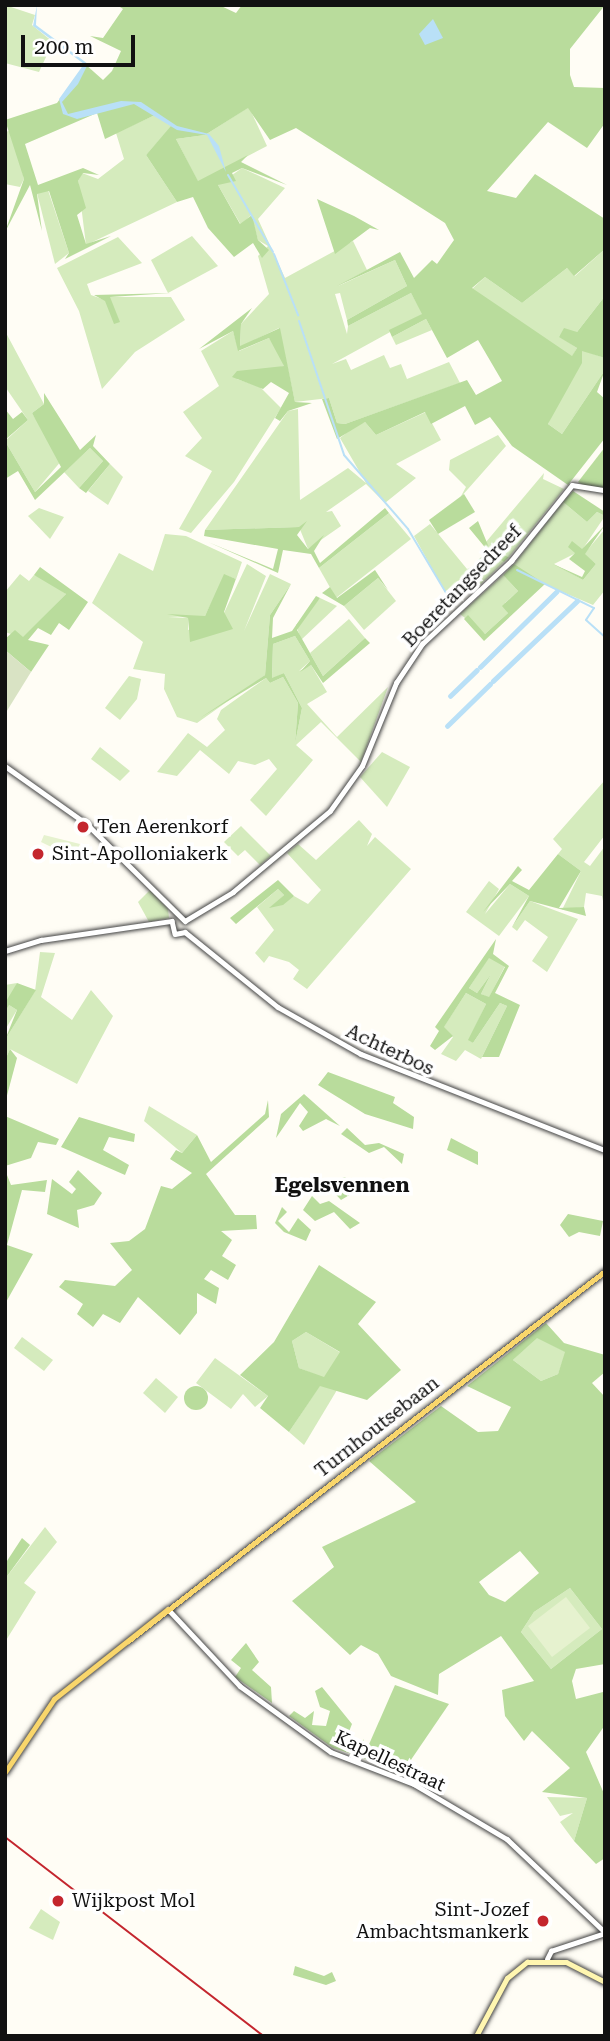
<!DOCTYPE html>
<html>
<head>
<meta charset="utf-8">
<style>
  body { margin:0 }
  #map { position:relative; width:610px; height:2041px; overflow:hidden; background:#fffdf5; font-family:"Roboto Serif",serif }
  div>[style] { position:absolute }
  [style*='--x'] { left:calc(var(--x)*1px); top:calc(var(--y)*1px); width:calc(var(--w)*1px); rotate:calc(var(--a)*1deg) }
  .green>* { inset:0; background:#d5ebbd }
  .forest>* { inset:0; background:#b9dc9c }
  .round { border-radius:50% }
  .cemetery>* { inset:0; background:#d9e3c4 }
  .pitch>* { inset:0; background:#e6f2cf }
  .water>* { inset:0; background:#b9e0f7 }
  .stream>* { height:2px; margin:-1px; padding:0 1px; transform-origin:1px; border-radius:1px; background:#b9e0f7 }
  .canal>* { height:4.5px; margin:-2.25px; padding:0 2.25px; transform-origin:2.25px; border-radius:2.25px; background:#b9e0f7 }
  .roads { filter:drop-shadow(0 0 2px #444) drop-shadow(0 0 2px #444) }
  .tertiary>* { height:4.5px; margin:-2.25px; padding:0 2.25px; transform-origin:2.25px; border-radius:2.25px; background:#fff }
  .secondary>* { height:5px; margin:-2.5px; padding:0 2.5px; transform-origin:2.5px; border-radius:2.5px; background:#fff6b0 }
  .primary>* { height:5px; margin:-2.5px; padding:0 2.5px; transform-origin:2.5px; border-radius:2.5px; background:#f9d66b }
  .rail>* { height:2px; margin:-1px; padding:0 1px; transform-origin:1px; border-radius:1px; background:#c4262e }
  .dots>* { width:19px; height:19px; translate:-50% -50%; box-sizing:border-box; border:4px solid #fff; border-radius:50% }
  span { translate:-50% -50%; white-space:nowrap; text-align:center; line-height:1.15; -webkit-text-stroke:7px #fff; paint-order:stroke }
  .street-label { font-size:19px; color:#111 }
  .poi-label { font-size:19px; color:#111 }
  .left { translate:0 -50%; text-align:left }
  .right { translate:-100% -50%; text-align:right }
  .neighbourhood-label { font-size:21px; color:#111; font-weight:700 }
  .frame { position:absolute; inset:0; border:7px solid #111; pointer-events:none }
  .scale { position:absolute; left:21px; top:35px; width:114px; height:32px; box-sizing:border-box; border:4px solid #111; border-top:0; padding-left:9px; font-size:21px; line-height:24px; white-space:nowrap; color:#111; -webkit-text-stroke:5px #fff; paint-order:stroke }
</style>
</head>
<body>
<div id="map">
  <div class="green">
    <div style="clip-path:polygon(5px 5px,35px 15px,32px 25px,53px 42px,39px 72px,5px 63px)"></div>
    <div style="clip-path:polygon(249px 107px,267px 146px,198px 182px,176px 139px,205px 135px)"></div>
    <div style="clip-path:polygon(155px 115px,172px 126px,146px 155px,177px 202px,86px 245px,78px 181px,82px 173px,98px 179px,124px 159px,116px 133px)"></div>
    <div style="clip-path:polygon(13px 130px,24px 179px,20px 187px,5px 184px,5px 132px)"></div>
    <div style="clip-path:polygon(242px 168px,285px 188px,258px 219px,285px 278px,353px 241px,367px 270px,338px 286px,395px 260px,407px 286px,347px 320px,340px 293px,335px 294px,347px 334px,348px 326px,411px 293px,423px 314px,332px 364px,346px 359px,351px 370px,384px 355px,390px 368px,401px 364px,407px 379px,449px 362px,460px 383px,345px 424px,337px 423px,329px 398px,295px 402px,279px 328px,240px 347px,241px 324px,269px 294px,258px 256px,268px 246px,258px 240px,251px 215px,241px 225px,218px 185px)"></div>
    <div style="clip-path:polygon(48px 190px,69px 253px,55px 264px,37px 193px)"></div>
    <div style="clip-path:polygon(192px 236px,218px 266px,168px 293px,151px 260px)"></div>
    <div style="clip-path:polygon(118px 237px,142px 263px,87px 284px,91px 295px,105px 300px,119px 321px,109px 297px,171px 297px,185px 320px,135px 352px,102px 389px,79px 311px,57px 268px)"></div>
    <div style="clip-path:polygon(605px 249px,605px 296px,577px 332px,559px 336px,577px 348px,572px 357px,472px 289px,485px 277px,522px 303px,567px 268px,575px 276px)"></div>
    <div style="clip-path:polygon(426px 319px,432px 330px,396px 345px,392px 337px)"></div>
    <div style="clip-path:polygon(5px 331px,44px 404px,32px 413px,62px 460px,35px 492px,5px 441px,28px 420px,6px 388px)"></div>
    <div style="clip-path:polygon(233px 331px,239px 351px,269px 338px,281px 353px,284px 366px,237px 379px,260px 387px,281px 408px,234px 482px,191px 533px,179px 529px,212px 471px,185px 456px,202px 438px,183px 412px,219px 386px,201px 351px)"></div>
    <div style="clip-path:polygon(582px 350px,605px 358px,605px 370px,562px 434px,548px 424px)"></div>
    <div style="clip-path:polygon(298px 409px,300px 500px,348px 468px,366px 483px,340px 438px,358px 424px,365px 422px,376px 435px,426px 412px,441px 440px,396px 464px,416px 478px,385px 503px,366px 484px,326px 512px,332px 511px,341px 526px,308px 549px,299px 527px,205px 530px,288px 411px)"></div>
    <div style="clip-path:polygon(498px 435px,506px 446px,460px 498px,466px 487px,449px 470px,450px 460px)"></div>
    <div style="clip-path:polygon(90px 448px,103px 461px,79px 488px,64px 472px)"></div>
    <div style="clip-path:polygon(110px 464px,123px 477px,108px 505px,88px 491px)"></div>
    <div style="clip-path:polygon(544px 473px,543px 479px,564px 489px,509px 557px,490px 550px,486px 542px)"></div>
    <div style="clip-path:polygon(563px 502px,587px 522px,597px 512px,605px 516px,582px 550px,554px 564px,583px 580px,596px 564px,584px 554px,605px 529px,605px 590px,593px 605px,525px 576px,514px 564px)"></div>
    <div style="clip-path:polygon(39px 508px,64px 517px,50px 539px,28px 516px)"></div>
    <div style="clip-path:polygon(389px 513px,411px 539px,336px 598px,319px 568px)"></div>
    <div style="clip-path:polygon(430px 524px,467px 569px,480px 563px,475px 575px,491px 553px,504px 562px,480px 585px,469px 572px,445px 592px,414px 536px)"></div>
    <div style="clip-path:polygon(165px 534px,186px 536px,242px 562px,236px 579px,225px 575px,205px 616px,168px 617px,188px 618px,188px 630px,224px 613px,247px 564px,266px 576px,244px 631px,270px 574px,291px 584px,270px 615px,265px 675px,197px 723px,177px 717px,164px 689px,165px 674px,133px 669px,143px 642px,92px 603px,119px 553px,153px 571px)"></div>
    <div style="clip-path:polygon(20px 574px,29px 581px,34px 575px,49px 581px,66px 594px,23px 638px,5px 632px,5px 592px)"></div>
    <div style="clip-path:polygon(503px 575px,518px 591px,505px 603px,508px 613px,485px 634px,460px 614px)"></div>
    <div style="clip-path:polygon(378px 578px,396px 601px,364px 630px,344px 606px)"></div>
    <div style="clip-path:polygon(320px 598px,337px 606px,301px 640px,296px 625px)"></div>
    <div style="clip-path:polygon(349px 619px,365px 638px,323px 676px,310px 653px)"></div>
    <div style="clip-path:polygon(295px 636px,310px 661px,299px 671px,311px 665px,327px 692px,307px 704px,337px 737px,388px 687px,361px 762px,321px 722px,296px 745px,313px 760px,266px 816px,250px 800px,277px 769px,269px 759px,255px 765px,238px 761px,229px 774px,200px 750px,177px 776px,157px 772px,188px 733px,207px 747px,225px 730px,217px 719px,221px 710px,266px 678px,270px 683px,283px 677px,298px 703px,295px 744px,302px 708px,284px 673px,272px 679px,273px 644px)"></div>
    <div style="clip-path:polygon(129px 676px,141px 679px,137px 699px,120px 720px,105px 708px)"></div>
    <div style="clip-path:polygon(100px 747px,130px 771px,120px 781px,91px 759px)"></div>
    <div style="clip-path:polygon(382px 752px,410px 767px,387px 807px,360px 777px)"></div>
    <div style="clip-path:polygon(605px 780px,605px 835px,584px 862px,590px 866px,605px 846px,605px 911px,602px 896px,586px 893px,584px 907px,562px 910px,581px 871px,558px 854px,562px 849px,553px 839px)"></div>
    <div style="clip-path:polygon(359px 820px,372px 834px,367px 846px,375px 837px,411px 869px,307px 989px,293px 979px,299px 970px,289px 962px,269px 956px,264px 963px,255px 953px,274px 930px,257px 907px,278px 889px,284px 895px,271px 907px,294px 896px,308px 904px,321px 890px,287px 853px,298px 844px,316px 860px)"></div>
    <div style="clip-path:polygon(241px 826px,271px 856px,260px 865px,245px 850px,238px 856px,224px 842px)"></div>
    <div style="clip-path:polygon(489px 881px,499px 889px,485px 914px,510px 884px,529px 896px,499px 936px,466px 912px)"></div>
    <div style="clip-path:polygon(150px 890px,168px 909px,169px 918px,149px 922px,138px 902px)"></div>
    <div style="clip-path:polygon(530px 901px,578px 919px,547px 972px,532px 961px,548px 937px,525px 920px,517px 931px,512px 927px)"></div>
    <div style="clip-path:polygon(40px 952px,55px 953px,41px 997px,72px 1020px,91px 990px,113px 1016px,77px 1084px,10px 1049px,5px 1060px,5px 1040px,35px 991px)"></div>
    <div style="clip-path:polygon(489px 957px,505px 966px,489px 998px,481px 994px,491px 974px,477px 993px,469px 988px)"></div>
    <div style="clip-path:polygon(17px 983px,9px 1005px,17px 1010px,5px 1030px,5px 985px)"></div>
    <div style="clip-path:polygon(466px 993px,486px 1004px,469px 1040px,473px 1043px,500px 1003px,507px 1006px,481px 1059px,465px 1050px,456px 1061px,441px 1054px,453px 1037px,443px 1028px)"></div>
    <div style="clip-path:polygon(149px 1106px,197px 1135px,182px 1153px,144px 1121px)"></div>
    <div style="clip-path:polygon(306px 1332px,341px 1353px,324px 1378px,299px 1368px,292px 1341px)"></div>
    <div style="clip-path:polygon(22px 1337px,53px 1360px,44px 1371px,14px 1348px)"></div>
    <div style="clip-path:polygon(537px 1337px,566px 1352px,558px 1374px,541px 1381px,513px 1360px)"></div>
    <div style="clip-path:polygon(215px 1358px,268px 1396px,255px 1407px,243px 1394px,231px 1409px,196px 1383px)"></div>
    <div style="clip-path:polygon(156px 1378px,178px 1397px,165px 1413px,143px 1393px)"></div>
    <div style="clip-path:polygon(320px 1385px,337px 1390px,304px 1445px,289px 1432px)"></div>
    <div style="clip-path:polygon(45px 1527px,57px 1542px,24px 1583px,36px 1592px,5px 1642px,5px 1579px)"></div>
    <div style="clip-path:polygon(570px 1588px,602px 1629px,551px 1669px,521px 1632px,534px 1612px)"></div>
    <div style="clip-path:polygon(547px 1797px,587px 1798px,574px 1841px,560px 1822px,573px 1813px,560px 1816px)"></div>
    <div style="clip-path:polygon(41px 1909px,60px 1922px,53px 1940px,29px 1928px)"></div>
  </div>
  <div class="forest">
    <div style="clip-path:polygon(117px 5px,219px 5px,236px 13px,242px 5px,605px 5px,570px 49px,570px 75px,574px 87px,605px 88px,605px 123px,587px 148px,548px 122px,487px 191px,516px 198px,535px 174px,605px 219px,605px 249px,574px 276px,567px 268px,522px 303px,485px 277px,472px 288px,572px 356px,577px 348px,559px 337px,564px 328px,577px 332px,605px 296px,605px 358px,582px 351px,582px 363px,548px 424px,562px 434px,605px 370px,597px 392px,605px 399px,605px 438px,568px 485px,512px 446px,490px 417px,475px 425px,465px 406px,431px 424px,425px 412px,376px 435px,365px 422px,337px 439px,322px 399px,329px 398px,337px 423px,345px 424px,467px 380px,476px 395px,502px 381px,478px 340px,447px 358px,426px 319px,392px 337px,389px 330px,422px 314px,411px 293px,348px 326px,347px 320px,407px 286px,395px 260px,337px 286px,400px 252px,414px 278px,432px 260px,437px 264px,454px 240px,445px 223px,296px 128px,270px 140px,248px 108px,205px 135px,176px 139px,198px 181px,248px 155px,241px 162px,287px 185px,242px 168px,232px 173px,236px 181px,218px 185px,240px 224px,252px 215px,258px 240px,269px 250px,262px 258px,253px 243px,234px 257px,208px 228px,193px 197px,177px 202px,146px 155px,171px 126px,155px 115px,105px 139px,97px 113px,25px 144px,38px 185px,83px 168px,99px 175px,83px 173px,78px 181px,86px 208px,77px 215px,86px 244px,111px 236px,65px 259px,69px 253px,49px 191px,37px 194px,42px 231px,30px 185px,5px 232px,24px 179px,5px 120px,57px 103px,85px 64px,103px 80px,112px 71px,121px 51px,90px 36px,103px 38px,123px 9px)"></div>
    <div style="clip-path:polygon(317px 199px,354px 216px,379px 230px,370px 228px,335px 254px)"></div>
    <div style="clip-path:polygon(171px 293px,110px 297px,120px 322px,114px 324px,105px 301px,94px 295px)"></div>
    <div style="clip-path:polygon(252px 308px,241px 324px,240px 346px,280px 328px,295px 402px,312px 403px,288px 411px,280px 421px,275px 418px,289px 393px,271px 382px,263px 389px,232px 377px,237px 371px,284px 366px,269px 338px,238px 351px,233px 331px,199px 349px)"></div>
    <div style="clip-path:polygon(44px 393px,80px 450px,96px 435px,93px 446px,110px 464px,86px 493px,79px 488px,103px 461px,90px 448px,35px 500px,18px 471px,5px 479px,5px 441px,35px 492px,61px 467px,32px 413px,44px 404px)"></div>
    <div style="clip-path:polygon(5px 409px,13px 419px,22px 412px,28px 420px,5px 440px)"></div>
    <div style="clip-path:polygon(605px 447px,605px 489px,587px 488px,578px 482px)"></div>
    <div style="clip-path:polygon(573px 491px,605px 512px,605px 516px,597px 512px,587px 522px,563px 502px)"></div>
    <div style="clip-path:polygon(464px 494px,475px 512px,438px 534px,429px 520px)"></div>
    <div style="clip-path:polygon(385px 508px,389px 513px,319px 568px,311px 554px,283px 550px,278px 573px,208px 542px,273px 569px,278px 549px,204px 536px,205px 530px,299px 527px,307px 521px,297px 535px,308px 549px,324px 535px,314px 551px,320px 563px)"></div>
    <div style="clip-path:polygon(478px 521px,490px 550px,509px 557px,504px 562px,490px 553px,476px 575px,477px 561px,488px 551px,469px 528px)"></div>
    <div style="clip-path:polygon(605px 525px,585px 554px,596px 564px,583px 580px,553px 564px,582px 577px,585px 571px,569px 559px,575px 553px,568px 547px,572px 541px,582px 549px)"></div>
    <div style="clip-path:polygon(242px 562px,224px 612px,233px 629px,190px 642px,188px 618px,167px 614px,205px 616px,224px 574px,236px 579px)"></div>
    <div style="clip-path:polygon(514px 564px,545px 584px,484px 641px,464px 619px,468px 615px,485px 634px,508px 613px,502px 606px,518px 591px,503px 575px)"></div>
    <div style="clip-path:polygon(40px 567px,88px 602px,69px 630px,59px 623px,51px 635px,38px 628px,28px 640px,49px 645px,31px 672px,5px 650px,5px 639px,15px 630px,23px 637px,66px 594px,34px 575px)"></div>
    <div style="clip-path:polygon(375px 570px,388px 590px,378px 578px,344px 606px,322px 593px,330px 587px,337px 598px)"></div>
    <div style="clip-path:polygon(291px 584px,273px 618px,272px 638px,292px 631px,316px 596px,320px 598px,297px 630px,323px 676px,365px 638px,370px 643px,323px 683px,311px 665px,300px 672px,310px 661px,295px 636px,273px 644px,272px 678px,284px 673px,302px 708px,295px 744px,298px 703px,283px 677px,270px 683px,266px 678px,200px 718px,265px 675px,270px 615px)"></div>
    <div style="clip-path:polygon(558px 854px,581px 871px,559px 908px,584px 907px,586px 916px,530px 901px,512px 927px,529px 896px,510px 884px,483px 912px,518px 866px,522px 870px,512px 881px,529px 890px)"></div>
    <div style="clip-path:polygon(278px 880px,294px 896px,283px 905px,269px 908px,284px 895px,278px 889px,236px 924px,230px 918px)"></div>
    <div style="clip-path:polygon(evenodd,496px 939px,493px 954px,509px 966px,495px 993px,520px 1005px,499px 1057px,482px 1057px,507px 1006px,500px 1003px,473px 1043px,468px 1040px,486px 1004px,466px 993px,444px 1027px,453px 1036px,435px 1050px,430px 1046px,439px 1031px,435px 1027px,496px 939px,489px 958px,505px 967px,489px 997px,481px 994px,491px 974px,477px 993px,469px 988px,489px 958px)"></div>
    <div style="clip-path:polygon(17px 983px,36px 990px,5px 1040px,17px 1010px,9px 1005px,5px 1011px,5px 1003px)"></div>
    <div style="clip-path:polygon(10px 1049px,17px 1058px,5px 1103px,5px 1060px)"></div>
    <div style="clip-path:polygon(328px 1072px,395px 1097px,393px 1103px,414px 1117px,413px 1129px,365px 1114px,318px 1085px)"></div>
    <div style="clip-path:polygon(304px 1094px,340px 1126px,326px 1119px,303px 1131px,299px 1126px,308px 1112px,300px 1103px,276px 1138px,281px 1114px)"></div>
    <div style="clip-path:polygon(268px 1100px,269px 1117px,206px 1174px,235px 1215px,256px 1215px,257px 1229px,221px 1231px,232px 1240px,222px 1256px,236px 1265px,228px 1280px,211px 1270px,204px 1279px,219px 1288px,216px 1304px,197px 1293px,197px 1313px,180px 1335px,138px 1297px,120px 1323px,103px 1314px,93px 1327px,77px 1314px,83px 1304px,59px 1287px,65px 1280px,115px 1286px,132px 1270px,110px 1243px,129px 1241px,145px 1229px,161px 1186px,172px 1189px,192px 1173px,170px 1159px,176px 1150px,182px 1153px,197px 1135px,211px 1162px,265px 1114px)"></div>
    <div style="clip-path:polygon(5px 1116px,59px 1139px,56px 1145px,38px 1142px,31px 1158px,5px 1166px)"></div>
    <div style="clip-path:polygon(79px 1117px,135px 1134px,134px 1142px,109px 1137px,103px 1150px,129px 1165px,125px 1175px,61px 1147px)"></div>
    <div style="clip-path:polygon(347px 1128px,365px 1145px,379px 1143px,404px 1154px,402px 1164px,384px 1147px,369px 1153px,341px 1134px)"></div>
    <div style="clip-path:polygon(451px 1138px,478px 1152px,478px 1165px,447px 1150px)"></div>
    <div style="clip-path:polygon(5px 1170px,11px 1185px,47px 1180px,45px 1192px,22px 1190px,7px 1245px,33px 1254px,5px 1304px)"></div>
    <div style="clip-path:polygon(78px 1170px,102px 1193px,94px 1205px,77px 1210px,79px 1228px,47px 1214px,52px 1179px,72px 1194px,76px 1189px,69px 1182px)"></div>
    <div style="clip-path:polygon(345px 1177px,358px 1190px,341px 1200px,326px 1184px)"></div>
    <div style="clip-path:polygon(312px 1196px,320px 1204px,329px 1201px,360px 1223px,350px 1229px,334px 1212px,315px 1221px,303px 1210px)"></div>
    <div style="clip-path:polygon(282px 1207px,287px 1212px,278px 1221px,289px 1232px,298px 1218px,311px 1230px,306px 1241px,284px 1232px,275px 1223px)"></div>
    <div style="clip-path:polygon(568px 1214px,603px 1221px,600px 1236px,579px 1232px,569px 1237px,560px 1225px)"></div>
    <div style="clip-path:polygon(evenodd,319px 1265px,376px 1302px,358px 1324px,401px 1370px,367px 1400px,320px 1386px,289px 1432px,260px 1408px,268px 1396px,240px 1375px,274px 1342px,319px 1265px,306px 1332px,340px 1352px,324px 1377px,299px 1368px,292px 1341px,306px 1332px)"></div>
    <div style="clip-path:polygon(evenodd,546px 1323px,564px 1343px,605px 1355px,605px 1372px,592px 1383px,605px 1397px,605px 1664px,576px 1669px,572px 1681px,576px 1699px,603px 1692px,605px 1702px,605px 1725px,586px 1752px,605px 1796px,605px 1858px,596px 1864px,574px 1841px,587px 1798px,542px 1792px,570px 1768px,532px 1731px,524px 1741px,505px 1716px,502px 1690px,534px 1681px,501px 1636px,439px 1674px,438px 1695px,391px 1676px,378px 1654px,361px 1645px,350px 1655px,292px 1601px,334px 1567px,322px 1547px,416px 1502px,369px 1461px,441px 1406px,478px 1432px,498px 1431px,511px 1407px,467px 1386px,546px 1323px,537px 1338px,565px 1352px,558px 1374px,541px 1381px,513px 1360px,537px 1338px,546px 1323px,520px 1551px,539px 1573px,505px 1602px,489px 1595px,479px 1582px,520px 1551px,546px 1323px,570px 1588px,602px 1629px,551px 1669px,521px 1632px,534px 1612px,570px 1588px)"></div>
    <div class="round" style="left:184px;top:1386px;width:24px;height:24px"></div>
    <div style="clip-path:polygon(22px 1538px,30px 1545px,5px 1579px,5px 1564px)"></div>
    <div style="clip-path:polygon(246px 1643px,259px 1662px,252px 1670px,271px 1687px,272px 1703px,235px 1677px,241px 1668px,231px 1660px)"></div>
    <div style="clip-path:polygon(395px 1685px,449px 1704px,402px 1773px,363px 1758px)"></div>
    <div style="clip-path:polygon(322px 1687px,352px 1724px,344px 1744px,355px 1750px,364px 1739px,358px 1756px,333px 1748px,289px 1716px,294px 1711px,305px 1718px,314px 1711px,312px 1725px,326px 1726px,330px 1711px,320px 1707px,315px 1691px)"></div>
    <div style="clip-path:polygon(295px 1966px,324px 1976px,332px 1972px,336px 1981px,326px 1985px,293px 1975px)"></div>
  </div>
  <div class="cemetery">
    <div style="clip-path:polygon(5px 650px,31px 672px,5px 714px)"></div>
  </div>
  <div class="pitch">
    <div style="clip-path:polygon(44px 835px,80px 844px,74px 858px,41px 842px)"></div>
    <div style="clip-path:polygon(566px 1597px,590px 1628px,552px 1657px,528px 1626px)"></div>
  </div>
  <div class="water">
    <div style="clip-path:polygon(37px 5px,36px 25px,88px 64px,78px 84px,62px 102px,68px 114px,121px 101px,141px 102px,177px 126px,209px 134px,219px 146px,226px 172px,207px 135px,177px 130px,134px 104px,77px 119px,63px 114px,59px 99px,84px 64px,33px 26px)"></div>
    <div style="clip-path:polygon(433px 19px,443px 38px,425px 45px,419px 34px)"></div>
  </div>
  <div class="stream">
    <div style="--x:228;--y:175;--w:89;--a:59.7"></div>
    <div style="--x:274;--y:254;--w:66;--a:68.5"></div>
    <div style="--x:299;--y:321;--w:141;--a:71.4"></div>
    <div style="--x:344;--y:455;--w:98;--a:49.1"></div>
    <div style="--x:408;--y:529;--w:84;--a:59.2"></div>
    <div style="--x:517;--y:570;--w:86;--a:26.3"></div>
    <div style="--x:594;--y:608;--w:14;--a:124"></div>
    <div style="--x:586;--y:620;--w:25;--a:42"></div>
  </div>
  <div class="canal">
    <div style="--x:480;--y:667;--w:107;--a:-44.6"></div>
    <div style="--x:493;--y:681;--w:116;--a:-43.6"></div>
    <div style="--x:450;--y:696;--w:37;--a:-44"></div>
    <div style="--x:447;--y:726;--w:60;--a:-44.3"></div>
  </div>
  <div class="roads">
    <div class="tertiary">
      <div style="--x:5;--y:766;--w:100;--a:35.3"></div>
      <div style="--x:87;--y:824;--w:138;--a:44.7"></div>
      <div style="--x:172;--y:921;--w:13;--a:77"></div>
      <div style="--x:175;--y:934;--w:10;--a:-11"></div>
      <div style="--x:185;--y:921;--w:56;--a:-31.1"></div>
      <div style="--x:233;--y:892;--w:126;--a:-39.9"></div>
      <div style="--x:330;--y:811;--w:55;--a:-54.6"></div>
      <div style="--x:362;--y:766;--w:90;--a:-67.7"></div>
      <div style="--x:396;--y:683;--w:47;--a:-56.3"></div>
      <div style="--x:422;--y:644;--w:122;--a:-43"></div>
      <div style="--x:511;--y:561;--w:97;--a:-51.2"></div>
      <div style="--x:572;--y:485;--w:33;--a:9"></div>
      <div style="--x:185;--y:932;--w:119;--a:38.9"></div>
      <div style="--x:278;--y:1007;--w:95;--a:29.5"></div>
      <div style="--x:361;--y:1054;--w:262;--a:21.5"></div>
      <div style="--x:5;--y:951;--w:38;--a:-17"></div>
      <div style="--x:41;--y:940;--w:132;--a:-8.3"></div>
      <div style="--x:168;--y:1609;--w:105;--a:46.9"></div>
      <div style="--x:240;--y:1686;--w:112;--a:36"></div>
      <div style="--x:331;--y:1752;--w:89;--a:21.1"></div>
      <div style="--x:414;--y:1784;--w:108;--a:30.6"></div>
      <div style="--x:507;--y:1839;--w:135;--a:43.5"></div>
      <div style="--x:547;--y:1959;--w:9;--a:-63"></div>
      <div style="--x:551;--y:1951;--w:57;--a:-18.4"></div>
    </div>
    <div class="secondary">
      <div style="--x:476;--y:2036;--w:66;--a:-61.9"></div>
      <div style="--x:507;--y:1978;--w:26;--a:-39"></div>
      <div style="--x:527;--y:1962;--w:39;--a:0"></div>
      <div style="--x:566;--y:1962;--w:44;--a:27.1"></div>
    </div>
    <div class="primary">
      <div style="--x:128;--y:1641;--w:604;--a:-37.8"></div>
      <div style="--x:5;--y:1772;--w:88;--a:-56.1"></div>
      <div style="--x:54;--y:1699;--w:145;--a:-38.3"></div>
    </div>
  </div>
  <div class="rail">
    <div style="--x:5;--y:1837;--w:326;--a:37.6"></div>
  </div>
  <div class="dots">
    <div style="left:83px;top:827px;background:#c4262e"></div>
    <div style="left:38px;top:854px;background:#c4262e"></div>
    <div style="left:58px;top:1901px;background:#c4262e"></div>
    <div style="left:543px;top:1921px;background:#c4262e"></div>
  </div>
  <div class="street-label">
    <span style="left:462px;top:586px;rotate:-46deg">Boeretangsedreef</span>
    <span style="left:390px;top:1050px;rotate:25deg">Achterbos</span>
    <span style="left:377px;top:1427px;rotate:-38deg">Turnhoutsebaan</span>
    <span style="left:390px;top:1761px;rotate:25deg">Kapellestraat</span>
  </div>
  <div class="poi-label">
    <span class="left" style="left:97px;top:827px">Ten Aerenkorf</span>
    <span class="left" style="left:52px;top:854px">Sint-Apolloniakerk</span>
    <span class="left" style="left:72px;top:1901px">Wijkpost Mol</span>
    <span class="right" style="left:529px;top:1921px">Sint-Jozef<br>Ambachtsmankerk</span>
  </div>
  <div class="neighbourhood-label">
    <span style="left:342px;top:1185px">Egelsvennen</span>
  </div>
  <div class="frame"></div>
  <div class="scale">200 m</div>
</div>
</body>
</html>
